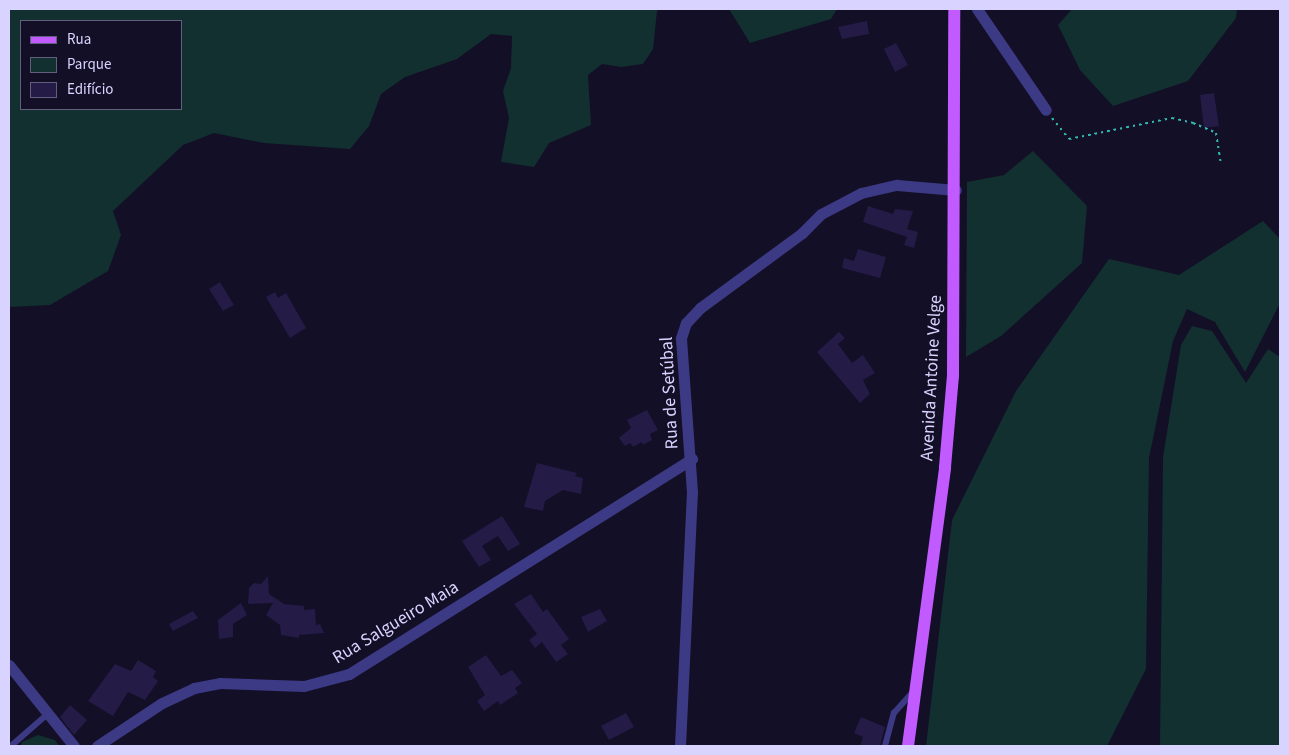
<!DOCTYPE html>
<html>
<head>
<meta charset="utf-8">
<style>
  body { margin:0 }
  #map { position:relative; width:1289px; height:755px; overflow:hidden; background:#130f26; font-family:"Source Sans 3",sans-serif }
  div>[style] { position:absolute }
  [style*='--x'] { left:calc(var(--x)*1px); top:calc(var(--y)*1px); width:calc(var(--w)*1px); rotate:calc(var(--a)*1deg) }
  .green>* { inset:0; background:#12302f }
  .building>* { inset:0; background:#241b47 }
  .path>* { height:2px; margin-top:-1px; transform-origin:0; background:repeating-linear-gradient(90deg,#2fb8b0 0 2.5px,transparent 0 6.5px) }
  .service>* { height:5.5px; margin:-2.75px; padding:0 2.75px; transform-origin:2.75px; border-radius:2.75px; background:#3d3a85 }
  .minor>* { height:11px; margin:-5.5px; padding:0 5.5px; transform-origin:5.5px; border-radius:5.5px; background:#3d3a85 }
  .primary>* { height:12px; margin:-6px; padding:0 6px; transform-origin:6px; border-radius:6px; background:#c25bff }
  span { translate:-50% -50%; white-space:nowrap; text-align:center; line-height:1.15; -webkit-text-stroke:4px #130f26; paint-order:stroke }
  .street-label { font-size:18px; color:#d9d4ff }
  .frame { position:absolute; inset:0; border:10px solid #d9d4ff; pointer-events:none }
  .legend { position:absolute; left:20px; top:20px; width:162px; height:90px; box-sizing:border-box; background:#130f26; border:1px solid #625e7d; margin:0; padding:6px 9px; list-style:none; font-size:15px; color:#d9d4ff }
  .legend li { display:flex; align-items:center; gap:10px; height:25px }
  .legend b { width:25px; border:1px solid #625e7d }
</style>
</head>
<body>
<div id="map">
  <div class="green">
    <div style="clip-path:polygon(evenodd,9px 9px,660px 9px,657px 11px,653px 49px,643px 64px,621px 67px,602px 64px,588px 75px,591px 125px,549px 143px,534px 167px,501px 162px,509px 118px,503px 91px,511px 68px,512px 36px,491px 34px,457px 59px,405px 77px,381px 94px,369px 126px,350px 149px,264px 143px,214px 133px,183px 145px,113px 211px,121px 235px,108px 271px,50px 305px,9px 307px,9px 9px,181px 21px,181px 109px,21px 109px,21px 21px,181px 21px)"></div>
    <div style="clip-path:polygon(729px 9px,837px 9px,831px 19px,750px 43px)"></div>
    <div style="clip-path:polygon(1072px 9px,1237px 9px,1236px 18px,1188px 81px,1113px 106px,1080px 70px,1058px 25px)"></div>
    <div style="clip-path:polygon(1033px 151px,1087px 206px,1082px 263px,1001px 336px,966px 357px,967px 182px,1004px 175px)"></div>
    <div style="clip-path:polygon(1263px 221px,1280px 239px,1280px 303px,1245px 372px,1215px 322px,1187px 309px,1173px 341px,1149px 458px,1146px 669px,1107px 746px,926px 746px,952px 520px,1016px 391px,1109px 259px,1179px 275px)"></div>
    <div style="clip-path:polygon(1192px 326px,1212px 331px,1246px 383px,1268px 349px,1280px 357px,1280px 746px,1160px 746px,1163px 457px,1181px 345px)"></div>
    <div style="clip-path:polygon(38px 735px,55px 740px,59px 746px,21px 746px,22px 742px)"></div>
  </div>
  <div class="building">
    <div style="clip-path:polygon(867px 21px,869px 34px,842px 39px,838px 27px)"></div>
    <div style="clip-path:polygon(896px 43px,908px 65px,895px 72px,884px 49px)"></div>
    <div style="clip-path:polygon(1214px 93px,1219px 126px,1204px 128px,1200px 95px)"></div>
    <div style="clip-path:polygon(868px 206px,893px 214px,895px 209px,913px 211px,907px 229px,918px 232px,914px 248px,904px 245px,907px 237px,863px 222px)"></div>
    <div style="clip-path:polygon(858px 249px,886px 257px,880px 278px,842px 268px,844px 258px,854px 261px)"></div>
    <div style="clip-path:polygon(220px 282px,234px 305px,223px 311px,209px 289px)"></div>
    <div style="clip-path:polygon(275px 292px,278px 298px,286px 293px,306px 328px,290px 338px,266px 297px)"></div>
    <div style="clip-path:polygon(839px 332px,845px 338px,838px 344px,852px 363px,863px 355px,875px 373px,863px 380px,870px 394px,860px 403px,817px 352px)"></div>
    <div style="clip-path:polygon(647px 410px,658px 430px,650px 434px,652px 440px,643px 445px,642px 442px,633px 447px,630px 443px,625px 446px,619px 438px,631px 428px,627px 420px)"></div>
    <div style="clip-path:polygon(537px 463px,577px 473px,575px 476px,583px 478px,581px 494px,563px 490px,545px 501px,543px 511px,524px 507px)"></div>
    <div style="clip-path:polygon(502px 516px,520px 544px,508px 551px,498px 536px,482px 546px,491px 560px,479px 567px,462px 541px)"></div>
    <div style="clip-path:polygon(268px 576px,269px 594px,284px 604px,304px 606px,304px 610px,315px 609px,316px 625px,320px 624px,324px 633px,299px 635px,299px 638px,281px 635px,280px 625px,266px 615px,273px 603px,248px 604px,249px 588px,254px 583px,261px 584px)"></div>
    <div style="clip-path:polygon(531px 594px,543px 612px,547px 609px,569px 639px,561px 645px,568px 654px,556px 662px,542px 642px,535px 648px,529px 640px,537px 634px,514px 604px)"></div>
    <div style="clip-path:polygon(241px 603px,247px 615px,233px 624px,233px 637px,219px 639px,218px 620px)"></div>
    <div style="clip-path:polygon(600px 609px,607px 621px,588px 632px,581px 617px)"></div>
    <div style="clip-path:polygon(193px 611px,198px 618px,173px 631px,169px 624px)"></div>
    <div style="clip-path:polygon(486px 655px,501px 676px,512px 670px,522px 683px,515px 688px,518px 693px,500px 705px,498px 701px,484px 711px,477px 701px,485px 695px,468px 667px)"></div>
    <div style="clip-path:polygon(138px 660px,156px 671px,153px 677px,158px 681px,145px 700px,128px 692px,113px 716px,88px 701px,115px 664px,131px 671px)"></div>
    <div style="clip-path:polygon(70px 705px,87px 720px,74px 735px,60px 717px)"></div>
    <div style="clip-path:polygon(626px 713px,634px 727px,609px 740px,601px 726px)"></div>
    <div style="clip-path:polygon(861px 717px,885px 727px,880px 746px,860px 746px,863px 737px,854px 733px)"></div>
  </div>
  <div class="path">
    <div style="--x:1052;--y:118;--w:27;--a:51"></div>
    <div style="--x:1069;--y:139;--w:105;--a:-11.5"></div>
    <div style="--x:1172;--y:118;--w:22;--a:13"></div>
    <div style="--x:1193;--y:123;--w:25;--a:23"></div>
    <div style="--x:1216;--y:133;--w:30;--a:81"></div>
  </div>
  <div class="service">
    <div style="--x:11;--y:746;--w:50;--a:-41"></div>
    <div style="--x:885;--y:746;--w:34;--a:-75"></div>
    <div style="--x:894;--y:713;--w:27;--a:-48"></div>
  </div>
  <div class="minor">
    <div style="--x:977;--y:9;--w:122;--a:55.7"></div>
    <div style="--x:9;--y:665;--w:104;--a:51.3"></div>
    <div style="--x:97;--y:746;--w:78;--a:-33.5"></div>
    <div style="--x:162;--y:703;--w:35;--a:-25"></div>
    <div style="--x:194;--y:688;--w:26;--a:-11"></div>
    <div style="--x:220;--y:683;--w:84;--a:2"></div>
    <div style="--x:304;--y:686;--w:47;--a:-14.9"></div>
    <div style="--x:349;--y:674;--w:405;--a:-32.1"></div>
    <div style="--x:680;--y:746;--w:254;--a:-87.3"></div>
    <div style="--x:692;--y:492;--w:154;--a:-94.1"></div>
    <div style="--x:681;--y:338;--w:16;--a:-72"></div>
    <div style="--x:686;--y:323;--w:21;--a:-47"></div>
    <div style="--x:700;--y:308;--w:127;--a:-36.3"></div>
    <div style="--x:802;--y:233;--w:27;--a:-45"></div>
    <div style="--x:821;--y:214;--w:45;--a:-27.7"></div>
    <div style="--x:861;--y:193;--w:37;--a:-13"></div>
    <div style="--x:897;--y:185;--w:59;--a:4.8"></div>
  </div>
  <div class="primary">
    <div style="--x:908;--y:746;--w:281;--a:-82.4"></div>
    <div style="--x:945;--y:467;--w:91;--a:-85"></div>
    <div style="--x:953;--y:376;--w:367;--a:-89.8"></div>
  </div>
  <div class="street-label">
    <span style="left:932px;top:378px;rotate:-87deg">Avenida Antoine Velge</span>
    <span style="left:670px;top:393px;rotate:-93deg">Rua de Setúbal</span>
    <span style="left:396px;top:623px;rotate:-31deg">Rua Salgueiro Maia</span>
  </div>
  <div class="frame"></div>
  <ul class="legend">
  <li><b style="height:6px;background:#c25bff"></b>Rua</li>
  <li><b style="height:14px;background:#12302f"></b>Parque</li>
  <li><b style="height:14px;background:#241b47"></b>Edifício</li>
  </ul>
</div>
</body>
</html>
